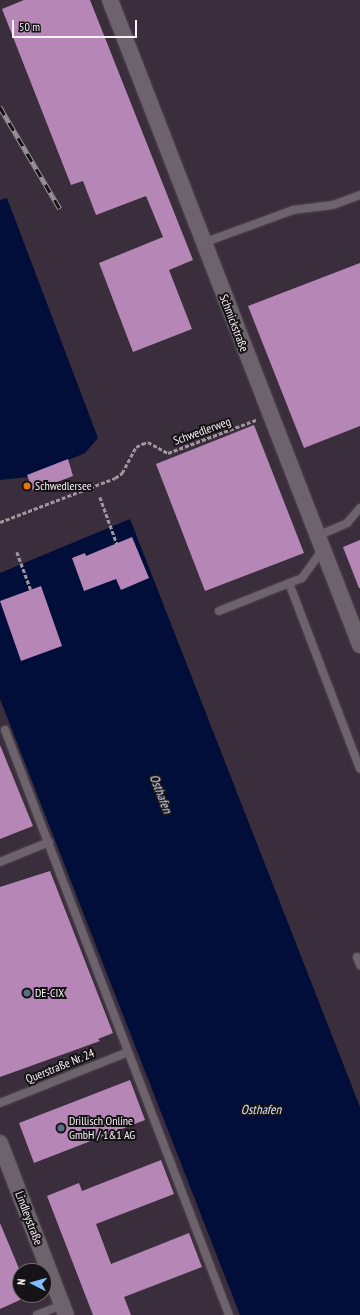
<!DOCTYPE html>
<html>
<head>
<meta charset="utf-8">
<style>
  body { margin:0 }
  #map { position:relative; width:360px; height:1315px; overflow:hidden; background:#312830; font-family:"PT Sans Narrow",sans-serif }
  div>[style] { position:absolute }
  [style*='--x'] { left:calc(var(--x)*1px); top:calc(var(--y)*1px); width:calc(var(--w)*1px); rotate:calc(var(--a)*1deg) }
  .industrial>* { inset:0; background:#3b2e3c }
  .water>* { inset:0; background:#000e39 }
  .building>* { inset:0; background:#b686b6 }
  .path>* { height:2.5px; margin-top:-1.25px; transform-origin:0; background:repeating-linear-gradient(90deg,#9e979d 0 4px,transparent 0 6px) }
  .roads { filter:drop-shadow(0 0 1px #4e474e) drop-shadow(0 0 1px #4e474e) }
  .lane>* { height:8px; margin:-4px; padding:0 4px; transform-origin:4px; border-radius:4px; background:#6c636c }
  .street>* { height:16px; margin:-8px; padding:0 8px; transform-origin:8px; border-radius:8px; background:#6c636c }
  .rail>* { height:4.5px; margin-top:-2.25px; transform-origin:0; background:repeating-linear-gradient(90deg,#161316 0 9px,#999298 0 18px); box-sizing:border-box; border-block:1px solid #999298 }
  .dots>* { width:11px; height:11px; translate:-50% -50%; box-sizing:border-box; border:2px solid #161316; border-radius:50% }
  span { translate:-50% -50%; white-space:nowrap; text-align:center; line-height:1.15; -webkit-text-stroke:4px #161316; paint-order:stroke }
  .street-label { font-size:12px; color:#f8f2f7 }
  .poi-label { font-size:12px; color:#f8f2f7 }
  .left { translate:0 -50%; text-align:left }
  .water-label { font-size:13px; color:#d9e3f3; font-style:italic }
  .north { position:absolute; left:12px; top:1263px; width:40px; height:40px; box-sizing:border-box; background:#161316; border:1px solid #706c70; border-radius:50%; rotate:276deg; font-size:11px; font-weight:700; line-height:16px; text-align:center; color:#f8f2f7 }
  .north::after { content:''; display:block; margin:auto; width:14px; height:18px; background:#80bdfa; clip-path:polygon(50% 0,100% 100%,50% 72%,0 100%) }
  .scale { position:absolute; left:12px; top:20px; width:125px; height:18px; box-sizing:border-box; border:2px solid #f8f2f7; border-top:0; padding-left:5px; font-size:12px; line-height:14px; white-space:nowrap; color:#f8f2f7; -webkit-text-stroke:3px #161316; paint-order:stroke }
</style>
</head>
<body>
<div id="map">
  <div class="industrial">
    <div style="clip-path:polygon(evenodd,0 0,360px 0,360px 1315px,0 1315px,0 0,20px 1271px,44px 1271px,44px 1295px,20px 1295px,20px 1271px)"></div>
  </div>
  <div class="water">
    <div style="clip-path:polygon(7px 198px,98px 438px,85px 453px,28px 477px,0 480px,0 200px)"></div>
    <div style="clip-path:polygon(130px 519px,360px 1107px,360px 1315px,240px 1315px,0 699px,0 573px)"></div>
  </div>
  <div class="building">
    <div style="clip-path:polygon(24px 0,90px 0,193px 260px,169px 270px,192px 329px,133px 352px,99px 263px,163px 237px,146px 196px,96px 215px,83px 181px,71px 185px,2px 9px)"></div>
    <div style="clip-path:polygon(360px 263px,360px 426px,304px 448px,248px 306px)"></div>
    <div style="clip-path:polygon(254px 425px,304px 553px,205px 591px,156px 464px)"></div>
    <div style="clip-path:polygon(68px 459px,73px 476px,33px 491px,27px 475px)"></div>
    <div style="clip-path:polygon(132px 537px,149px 578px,121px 590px,116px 579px,84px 591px,72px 558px,85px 553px,86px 556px)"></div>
    <div style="clip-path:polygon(360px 540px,360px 588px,359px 588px,343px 547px)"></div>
    <div style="clip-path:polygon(41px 586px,62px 646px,21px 661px,0 601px)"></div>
    <div style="clip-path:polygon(0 745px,33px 826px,0 839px)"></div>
    <div style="clip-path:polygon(50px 871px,113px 1033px,98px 1039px,100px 1041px,0 1077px,0 887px)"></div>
    <div style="clip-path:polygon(130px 1080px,145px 1120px,34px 1163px,19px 1123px)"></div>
    <div style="clip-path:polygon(161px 1160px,174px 1194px,96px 1224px,111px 1264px,189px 1233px,202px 1267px,124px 1297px,131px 1315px,93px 1315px,47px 1196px,79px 1183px,82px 1191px)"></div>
    <div style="clip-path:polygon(0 1223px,20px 1271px,20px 1300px,0 1309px)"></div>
  </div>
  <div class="path">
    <div style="--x:100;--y:497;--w:50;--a:70.1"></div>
    <div style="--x:0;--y:522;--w:123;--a:-20.9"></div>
    <div style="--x:115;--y:478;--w:9;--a:-36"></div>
    <div style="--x:122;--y:473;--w:30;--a:-62"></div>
    <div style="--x:136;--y:447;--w:7;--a:-27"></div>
    <div style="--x:142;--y:444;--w:6;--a:-18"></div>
    <div style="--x:148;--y:442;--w:23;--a:29"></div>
    <div style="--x:168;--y:453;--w:94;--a:-20.6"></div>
    <div style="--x:17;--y:552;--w:40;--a:69.8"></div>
  </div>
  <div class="roads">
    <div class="lane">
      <div style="--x:203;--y:243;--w:96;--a:-20.1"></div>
      <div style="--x:293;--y:210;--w:40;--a:-7.1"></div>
      <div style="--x:333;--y:205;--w:29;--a:-20"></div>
      <div style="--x:317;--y:536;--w:33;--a:-23"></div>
      <div style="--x:347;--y:523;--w:20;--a:-49"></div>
      <div style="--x:289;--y:583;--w:199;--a:69.1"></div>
      <div style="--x:219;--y:611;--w:89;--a:-21.7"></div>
      <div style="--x:302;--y:578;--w:36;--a:-54"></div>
      <div style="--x:5;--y:730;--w:626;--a:69.05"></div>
      <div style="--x:0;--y:862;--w:53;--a:-22.2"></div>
      <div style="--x:357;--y:957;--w:9;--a:69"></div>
      <div style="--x:0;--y:1103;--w:138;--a:-21.7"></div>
      <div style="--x:37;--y:1315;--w:27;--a:-22"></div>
    </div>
    <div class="street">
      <div style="--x:110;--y:0;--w:692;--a:68.81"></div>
      <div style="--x:0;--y:1143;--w:184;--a:69"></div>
    </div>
  </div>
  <div class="rail">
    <div style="--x:0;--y:107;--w:118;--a:59.5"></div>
  </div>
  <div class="dots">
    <div style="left:27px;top:486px;background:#e8710a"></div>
    <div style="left:27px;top:993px;background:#5c6f8a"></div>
    <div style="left:61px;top:1128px;background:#5c6f8a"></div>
  </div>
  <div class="street-label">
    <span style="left:234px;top:323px;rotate:69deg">Schmickstraße</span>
    <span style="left:202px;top:431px;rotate:-20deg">Schwedlerweg</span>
    <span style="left:60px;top:1066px;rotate:-22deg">Querstraße Nr. 24</span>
    <span style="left:29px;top:1218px;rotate:69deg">Lindleystraße</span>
  </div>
  <div class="poi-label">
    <span class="left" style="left:35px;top:486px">Schwedlersee</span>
    <span class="left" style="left:35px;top:993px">DE-CIX</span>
    <span class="left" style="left:69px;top:1128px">Drillisch Online<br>GmbH / 1&amp;1 AG</span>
  </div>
  <div class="water-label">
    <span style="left:160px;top:794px;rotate:69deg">Osthafen</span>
    <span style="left:261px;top:1110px">Osthafen</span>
  </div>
  <div class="north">N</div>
  <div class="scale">50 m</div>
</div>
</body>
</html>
